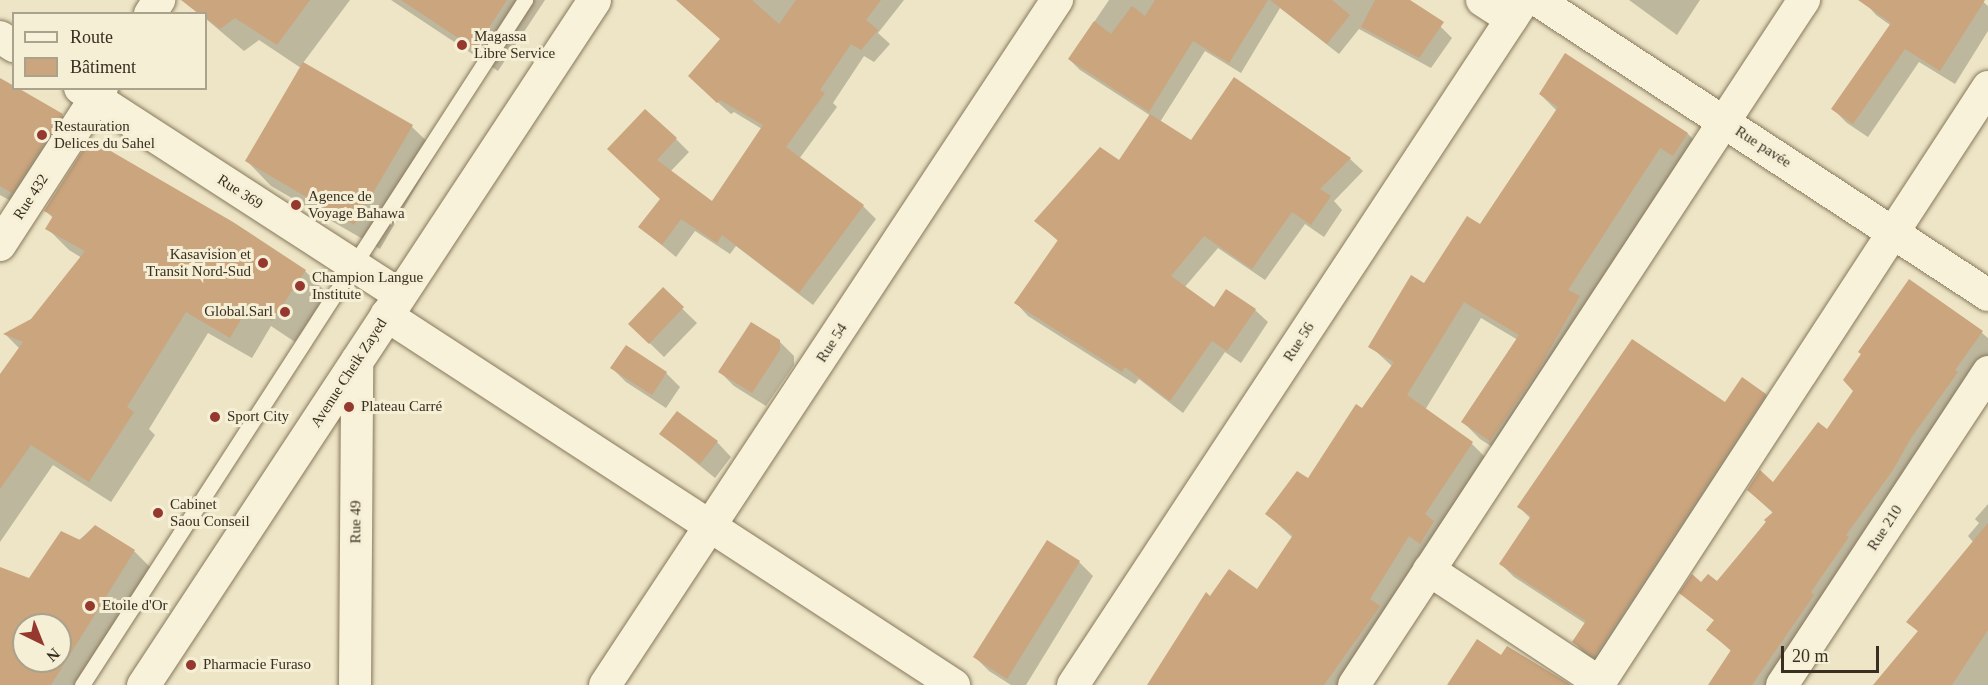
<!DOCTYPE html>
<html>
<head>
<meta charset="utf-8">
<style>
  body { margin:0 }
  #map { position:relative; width:1988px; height:685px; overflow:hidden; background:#ede5c6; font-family:"Times New Roman",serif }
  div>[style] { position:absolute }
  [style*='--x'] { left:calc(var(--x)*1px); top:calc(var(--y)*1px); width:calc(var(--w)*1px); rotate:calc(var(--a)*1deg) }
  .shadow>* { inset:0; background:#0003 }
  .building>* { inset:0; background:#caa57e }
  .roads { filter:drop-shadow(0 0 2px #88785c) drop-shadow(0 0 2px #88785c) }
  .lane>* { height:15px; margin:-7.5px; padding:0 7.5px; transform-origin:7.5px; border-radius:7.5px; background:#f8f2da }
  .street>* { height:32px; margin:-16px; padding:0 16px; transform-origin:16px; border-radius:16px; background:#f8f2da }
  .secondary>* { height:33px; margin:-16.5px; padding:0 16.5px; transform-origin:16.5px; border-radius:16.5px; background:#f8f2da }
  .dots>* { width:16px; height:16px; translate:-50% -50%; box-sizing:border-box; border:3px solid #f5efd6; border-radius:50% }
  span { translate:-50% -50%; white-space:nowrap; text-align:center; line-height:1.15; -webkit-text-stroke:6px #f5efd6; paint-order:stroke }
  .poi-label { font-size:15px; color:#392e20 }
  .left { translate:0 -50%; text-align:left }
  .right { translate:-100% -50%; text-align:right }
  .street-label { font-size:15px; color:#392e20 }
  .legend { position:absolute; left:12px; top:12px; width:195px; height:78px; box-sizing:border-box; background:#f5efd6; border:2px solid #aaa28d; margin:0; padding:8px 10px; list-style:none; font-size:18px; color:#392e20 }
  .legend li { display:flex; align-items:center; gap:12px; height:30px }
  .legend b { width:30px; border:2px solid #aaa28d }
  .north { position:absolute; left:12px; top:613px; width:60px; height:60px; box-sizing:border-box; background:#f5efd6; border:2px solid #aaa28d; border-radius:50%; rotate:137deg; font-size:16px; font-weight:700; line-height:24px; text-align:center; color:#392e20 }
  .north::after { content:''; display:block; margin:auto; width:21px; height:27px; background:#95382e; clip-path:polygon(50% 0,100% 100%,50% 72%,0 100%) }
  .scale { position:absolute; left:1781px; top:646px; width:98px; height:27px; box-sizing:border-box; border:3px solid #392e20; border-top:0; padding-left:8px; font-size:18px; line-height:21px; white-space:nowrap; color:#392e20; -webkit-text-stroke:4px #f5efd6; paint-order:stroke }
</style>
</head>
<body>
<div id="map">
  <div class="shadow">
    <div style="clip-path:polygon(198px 0,350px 0,303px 63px,412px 127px,437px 151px,380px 249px,271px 186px,247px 161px,301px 68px,259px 40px,244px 51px,206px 19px,206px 14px)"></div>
    <div style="clip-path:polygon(391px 0,545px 0,498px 71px)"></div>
    <div style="clip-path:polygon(688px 0,904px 0,878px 33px,890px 44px,874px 62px,864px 56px,833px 103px,837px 107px,799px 159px,863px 206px,876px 219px,813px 305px,736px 246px,730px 254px,695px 231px,676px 257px,640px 227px,661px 199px,622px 162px,676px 139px,689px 152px,670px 172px,712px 203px,762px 129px,734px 112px,731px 114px,703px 89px,722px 40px)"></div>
    <div style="clip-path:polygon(1109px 0,1399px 0,1441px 27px,1452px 38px,1431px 68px,1359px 29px,1339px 54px,1280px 8px,1241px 73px,1205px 51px,1160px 122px,1191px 142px,1234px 79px,1350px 159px,1363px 171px,1334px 201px,1342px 210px,1324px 237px,1305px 224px,1265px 280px,1218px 248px,1184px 288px,1215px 309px,1255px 310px,1268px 322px,1241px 363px,1225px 352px,1183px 413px,1139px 379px,1135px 384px,1028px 316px,1016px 303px,1058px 241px,1036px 221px,1119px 162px,1151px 116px,1080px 70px,1069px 59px)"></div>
    <div style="clip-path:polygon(1629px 0,1700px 0,1677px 35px)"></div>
    <div style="clip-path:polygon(1863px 0,1981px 0,1988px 6px,1988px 31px,1955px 84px,1919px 62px,1868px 137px,1847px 123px,1833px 109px,1890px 25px,1876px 15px)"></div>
    <div style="clip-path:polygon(1566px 55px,1688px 134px,1705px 151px,1508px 457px,1480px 439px,1463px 422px,1518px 340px,1481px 318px,1425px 410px,1472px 444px,1489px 461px,1353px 685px,1149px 685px,1211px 598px,1257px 591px,1293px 538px,1267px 514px,1308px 481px,1393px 367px,1370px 346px,1480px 227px,1557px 111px,1540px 94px)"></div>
    <div style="clip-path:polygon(0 80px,63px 116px,87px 140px,38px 216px,0 195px)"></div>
    <div style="clip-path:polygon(46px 211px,232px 223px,305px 271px,327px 293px,295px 342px,271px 326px,252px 358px,208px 333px,149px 429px,155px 435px,111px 502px,53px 465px,0 542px,0 376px,20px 349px,5px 334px,32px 321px,82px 258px,69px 250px,47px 228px,53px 218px)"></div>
    <div style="clip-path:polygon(1909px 281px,1982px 333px,1988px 338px,1988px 355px,1773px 685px,1709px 685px,1732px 652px,1708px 630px,1715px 621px,1681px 593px,1702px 584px,1717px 583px,1773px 513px,1748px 490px,1774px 484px,1827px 431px,1855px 390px)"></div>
    <div style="clip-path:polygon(663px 290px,697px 323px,664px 357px,630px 324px)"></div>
    <div style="clip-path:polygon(779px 341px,794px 356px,794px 365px,766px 406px,734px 386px,720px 372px)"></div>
    <div style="clip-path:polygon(612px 368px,666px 373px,680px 387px,666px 408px,626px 382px)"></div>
    <div style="clip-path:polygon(1742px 379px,1766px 395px,1779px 409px,1608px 670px,1587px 656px,1574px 642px,1586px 624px,1514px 577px,1501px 564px,1531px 519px,1519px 507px,1725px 404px)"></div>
    <div style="clip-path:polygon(661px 434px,717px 442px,731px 457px,715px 478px)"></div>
    <div style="clip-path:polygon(1988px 504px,1988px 685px,1875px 685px,1919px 632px,1908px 622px,1974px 543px,1968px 536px,1979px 523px,1975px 519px)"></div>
    <div style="clip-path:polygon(evenodd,95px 527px,135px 552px,156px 573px,86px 685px,0 685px,0 569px,29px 580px,95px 527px,24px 625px,60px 625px,60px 661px,24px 661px,24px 625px)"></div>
    <div style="clip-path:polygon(1079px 562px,1093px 576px,1026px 685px,1011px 685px,989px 671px,975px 657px)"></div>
  </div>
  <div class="building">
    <div style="clip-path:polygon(181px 0,310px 0,277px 45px,235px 18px,220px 29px,206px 18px,206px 14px,199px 14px)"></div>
    <div style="clip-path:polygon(401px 0,507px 0,475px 49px)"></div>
    <div style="clip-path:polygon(676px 0,752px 0,779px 24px,796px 0,881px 0,866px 20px,878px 30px,861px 50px,851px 44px,820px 90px,825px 93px,786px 147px,864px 205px,799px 293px,722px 235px,717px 243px,681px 219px,662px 245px,638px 227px,660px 199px,607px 149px,645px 109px,677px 138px,657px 160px,712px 201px,763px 125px,720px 100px,717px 103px,688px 76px,720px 39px)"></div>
    <div style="clip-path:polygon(1155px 0,1268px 0,1229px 63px,1193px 41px,1149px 112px,1068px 59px,1094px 21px,1111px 34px,1132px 6px,1145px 16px)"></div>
    <div style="clip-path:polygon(1270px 0,1332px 0,1350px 15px,1327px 44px)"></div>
    <div style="clip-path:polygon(1375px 0,1410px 0,1444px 22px,1419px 58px,1361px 27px)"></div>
    <div style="clip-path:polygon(1858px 0,1985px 0,1940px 71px,1905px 49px,1853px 124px,1831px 109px,1891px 23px)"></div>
    <div style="clip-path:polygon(1565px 53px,1688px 133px,1673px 156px,1660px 148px,1568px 290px,1580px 296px,1538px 370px,1490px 441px,1461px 422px,1519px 335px,1464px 302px,1407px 395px,1473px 442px,1425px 514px,1434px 521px,1420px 544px,1409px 536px,1370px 599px,1380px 606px,1324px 685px,1147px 685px,1206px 592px,1210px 596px,1229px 569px,1257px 589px,1293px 535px,1265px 514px,1297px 471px,1308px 478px,1356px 404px,1362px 408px,1394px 362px,1368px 347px,1411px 275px,1424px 283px,1467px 216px,1480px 224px,1558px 107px,1539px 94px)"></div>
    <div style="clip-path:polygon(303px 62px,413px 125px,354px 225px,245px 161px)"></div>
    <div style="clip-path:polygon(1234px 77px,1351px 158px,1320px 189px,1331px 196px,1311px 225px,1292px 212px,1252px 269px,1204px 236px,1171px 276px,1214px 307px,1226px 289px,1256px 309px,1227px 351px,1212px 341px,1170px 401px,1125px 367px,1122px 372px,1014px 303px,1058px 240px,1034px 221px,1100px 147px,1119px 160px,1150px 114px,1191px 140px)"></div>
    <div style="clip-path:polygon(0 78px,14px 86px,14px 88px,18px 88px,63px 114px,12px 193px,0 186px)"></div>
    <div style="clip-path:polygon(90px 139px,233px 222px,306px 270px,272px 321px,249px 306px,230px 338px,186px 312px,127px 407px,134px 412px,89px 482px,31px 445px,0 489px,0 374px,23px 342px,3px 334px,31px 319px,85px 251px,45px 229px,53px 216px,44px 211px)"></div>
    <div style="clip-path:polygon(1909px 279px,1983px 331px,1955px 370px,1958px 372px,1911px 438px,1893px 470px,1846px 535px,1849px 537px,1811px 592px,1814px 595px,1752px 685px,1708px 685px,1731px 650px,1706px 630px,1714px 620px,1679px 593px,1692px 574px,1701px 582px,1708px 574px,1717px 581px,1766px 522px,1764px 520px,1773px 512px,1747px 490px,1760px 470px,1773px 482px,1818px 422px,1827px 429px,1853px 391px,1843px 380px,1861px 354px,1858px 352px)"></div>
    <div style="clip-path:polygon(663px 287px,684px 307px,649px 344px,628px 324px)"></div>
    <div style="clip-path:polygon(751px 322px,780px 340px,780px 350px,752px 393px,718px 372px)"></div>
    <div style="clip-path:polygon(1632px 339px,1725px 402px,1742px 377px,1766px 394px,1594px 657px,1572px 642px,1586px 621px,1499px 564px,1531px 516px,1517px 507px)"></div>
    <div style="clip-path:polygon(626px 345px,667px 372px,652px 395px,610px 368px)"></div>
    <div style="clip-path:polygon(677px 411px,718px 441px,700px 464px,659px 434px)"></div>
    <div style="clip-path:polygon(1988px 523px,1988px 630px,1952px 685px,1873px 685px,1918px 631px,1906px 622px)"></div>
    <div style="clip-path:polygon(evenodd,95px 525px,135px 550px,51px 685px,0 685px,0 567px,29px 578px,61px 531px,80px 540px,95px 525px,24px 625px,60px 625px,60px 661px,24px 661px,24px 625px)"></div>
    <div style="clip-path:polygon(1047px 540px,1080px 561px,1007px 679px,973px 657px)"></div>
    <div style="clip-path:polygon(1477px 639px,1501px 655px,1507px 646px,1571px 685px,1447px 685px)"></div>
  </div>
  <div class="roads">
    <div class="lane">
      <div style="--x:82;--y:685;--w:816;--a:-57.11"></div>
    </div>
    <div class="street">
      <div style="--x:1482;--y:0;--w:35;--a:33"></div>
      <div style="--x:1537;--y:0;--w:539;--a:33.19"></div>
      <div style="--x:150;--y:14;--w:17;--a:-57"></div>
      <div style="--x:0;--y:37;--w:17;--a:33"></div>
      <div style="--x:80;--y:88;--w:381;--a:32.9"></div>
      <div style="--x:0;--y:245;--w:187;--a:-57"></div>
      <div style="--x:386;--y:315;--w:678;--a:33.08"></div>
      <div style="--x:1429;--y:570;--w:204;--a:33.4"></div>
      <div style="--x:355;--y:685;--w:325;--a:-89.6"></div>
      <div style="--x:605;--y:685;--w:821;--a:-56.58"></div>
      <div style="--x:1073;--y:685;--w:820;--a:-56.64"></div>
      <div style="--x:1354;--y:685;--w:820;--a:-56.7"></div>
      <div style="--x:1598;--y:685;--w:714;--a:-56.89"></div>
      <div style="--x:1782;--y:685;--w:375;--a:-56.6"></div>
    </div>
    <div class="secondary">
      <div style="--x:143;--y:685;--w:820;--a:-56.64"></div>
    </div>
  </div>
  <div class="dots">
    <div style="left:462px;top:45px;background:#95382e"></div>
    <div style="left:42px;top:135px;background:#95382e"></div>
    <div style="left:296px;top:205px;background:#95382e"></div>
    <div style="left:263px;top:263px;background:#95382e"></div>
    <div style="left:300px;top:286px;background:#95382e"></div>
    <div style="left:285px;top:312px;background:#95382e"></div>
    <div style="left:349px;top:407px;background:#95382e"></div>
    <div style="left:215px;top:417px;background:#95382e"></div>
    <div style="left:158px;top:513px;background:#95382e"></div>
    <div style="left:90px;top:606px;background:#95382e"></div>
    <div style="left:191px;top:665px;background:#95382e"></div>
  </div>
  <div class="poi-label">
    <span class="left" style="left:474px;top:45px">Magassa<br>Libre Service</span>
    <span class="left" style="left:54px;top:135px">Restauration<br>Delices du Sahel</span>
    <span class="left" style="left:308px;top:205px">Agence de<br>Voyage Bahawa</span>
    <span class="right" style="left:251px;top:263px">Kasavision et<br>Transit Nord-Sud</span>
    <span class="left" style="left:312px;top:286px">Champion Langue<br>Institute</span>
    <span class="right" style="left:273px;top:312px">Global.Sarl</span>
    <span class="left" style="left:361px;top:407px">Plateau Carré</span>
    <span class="left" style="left:227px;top:417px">Sport City</span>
    <span class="left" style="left:170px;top:513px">Cabinet<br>Saou Conseil</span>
    <span class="left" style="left:102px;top:606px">Etoile d'Or</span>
    <span class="left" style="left:203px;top:665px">Pharmacie Furaso</span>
  </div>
  <div class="street-label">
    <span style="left:1763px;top:147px;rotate:33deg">Rue pavée</span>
    <span style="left:240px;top:192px;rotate:33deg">Rue 369</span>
    <span style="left:31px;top:197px;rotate:-57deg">Rue 432</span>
    <span style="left:1299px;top:342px;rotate:-57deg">Rue 56</span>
    <span style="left:832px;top:343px;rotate:-57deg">Rue 54</span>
    <span style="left:349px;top:373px;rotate:-57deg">Avenue Cheik Zayed</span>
    <span style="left:356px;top:522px;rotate:-90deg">Rue 49</span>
    <span style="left:1885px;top:528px;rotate:-57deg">Rue 210</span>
  </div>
  <ul class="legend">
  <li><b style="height:8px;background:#f8f2da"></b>Route</li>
  <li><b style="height:16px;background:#caa57e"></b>Bâtiment</li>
  </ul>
  <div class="north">N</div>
  <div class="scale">20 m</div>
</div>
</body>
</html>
